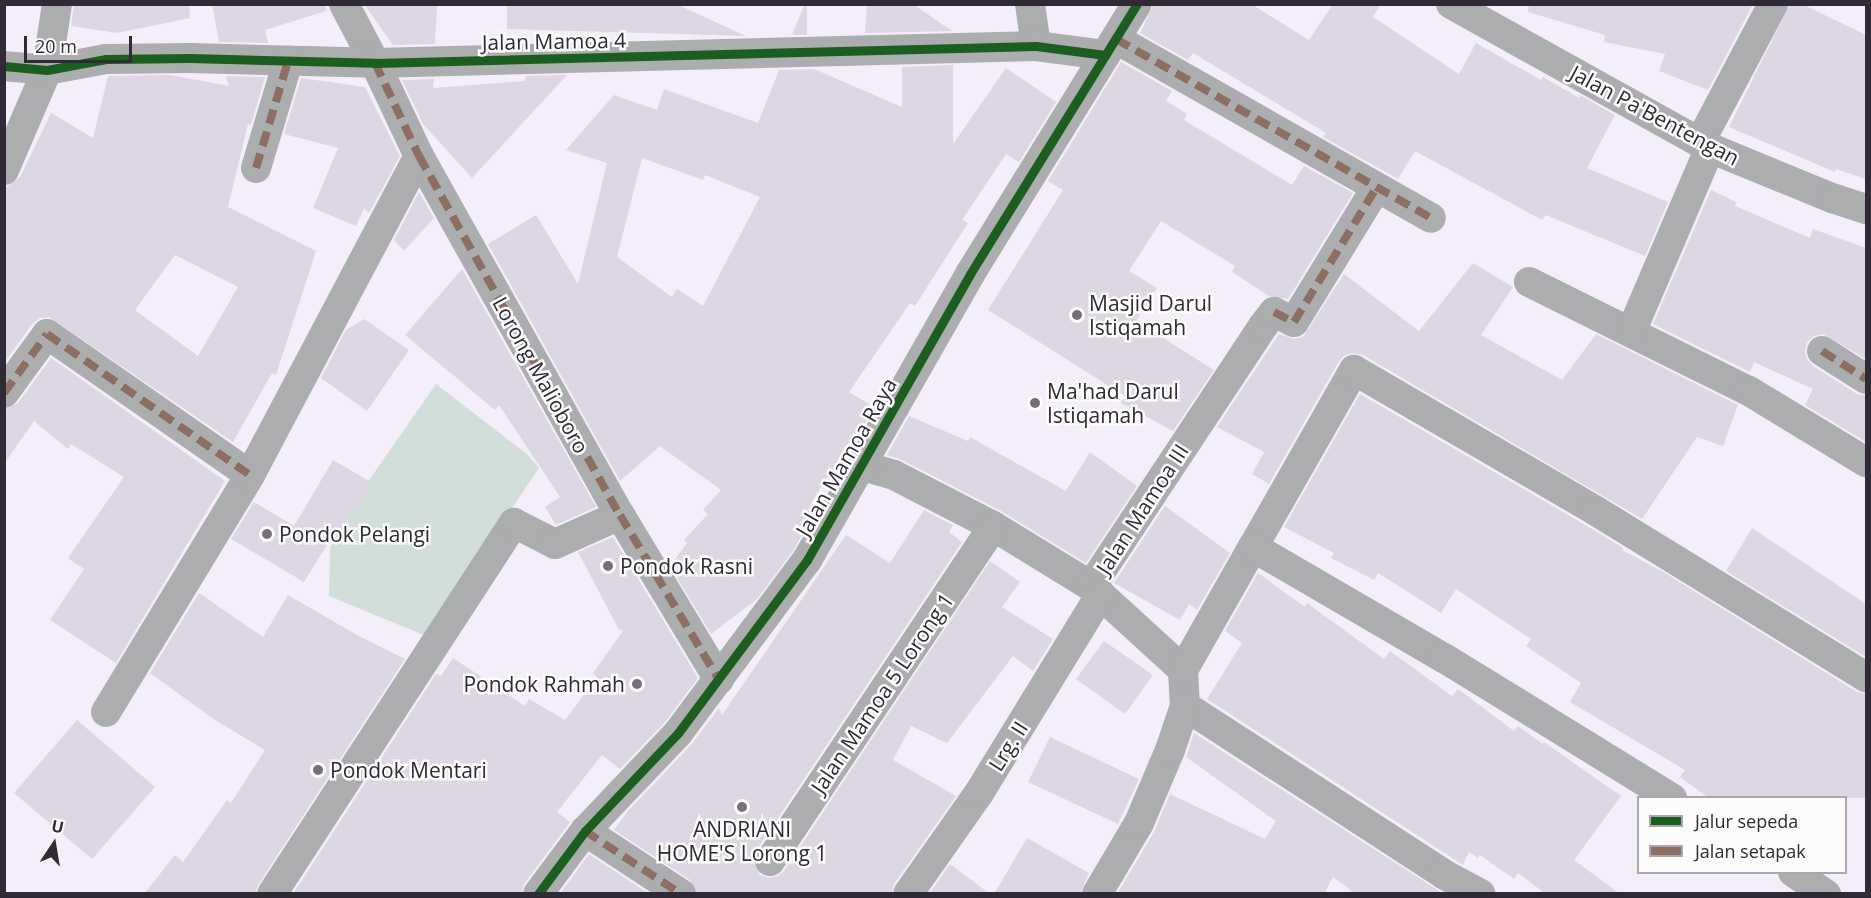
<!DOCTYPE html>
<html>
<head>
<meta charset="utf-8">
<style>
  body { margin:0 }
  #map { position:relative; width:1871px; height:898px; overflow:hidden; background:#f4eefa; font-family:"Open Sans",sans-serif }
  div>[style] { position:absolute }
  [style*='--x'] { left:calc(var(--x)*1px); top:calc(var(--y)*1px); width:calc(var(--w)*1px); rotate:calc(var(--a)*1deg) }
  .green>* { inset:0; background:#d2deda }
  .building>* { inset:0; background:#dcd7e3 }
  .minor>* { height:30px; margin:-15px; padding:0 15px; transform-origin:15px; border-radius:15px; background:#abadae }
  .quiet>* { height:8px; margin-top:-4px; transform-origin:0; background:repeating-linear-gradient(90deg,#8d6e63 0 15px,transparent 0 23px) }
  .cycleway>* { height:9px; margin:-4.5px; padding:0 4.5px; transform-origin:4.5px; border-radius:4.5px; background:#1b5e20 }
  .dots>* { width:16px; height:16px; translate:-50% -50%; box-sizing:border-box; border:3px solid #fcfcfc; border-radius:50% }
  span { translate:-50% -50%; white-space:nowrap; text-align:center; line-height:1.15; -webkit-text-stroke:5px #fcfcfc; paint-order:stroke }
  .street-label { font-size:21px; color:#2f2a36 }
  .poi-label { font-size:21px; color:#2f2a36 }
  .left { translate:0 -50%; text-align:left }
  .right { translate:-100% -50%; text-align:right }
  .frame { position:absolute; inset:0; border:6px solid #2f2a36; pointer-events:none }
  .legend { position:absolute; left:1637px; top:796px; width:210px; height:78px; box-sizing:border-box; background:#fcfcfc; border:2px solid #aaa8ad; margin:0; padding:8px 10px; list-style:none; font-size:18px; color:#2f2a36 }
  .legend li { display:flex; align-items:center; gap:12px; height:30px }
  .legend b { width:30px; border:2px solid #aaa8ad }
  .north { position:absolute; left:24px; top:814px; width:60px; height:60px; -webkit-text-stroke:4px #fcfcfc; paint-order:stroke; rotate:12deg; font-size:16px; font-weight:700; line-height:24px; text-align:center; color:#2f2a36 }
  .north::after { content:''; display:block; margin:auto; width:21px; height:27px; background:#2f2a36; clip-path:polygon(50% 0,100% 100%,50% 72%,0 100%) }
  .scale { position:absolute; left:24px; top:36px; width:108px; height:27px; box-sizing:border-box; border:3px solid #2f2a36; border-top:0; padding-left:8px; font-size:18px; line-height:21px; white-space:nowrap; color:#2f2a36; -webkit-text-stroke:4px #fcfcfc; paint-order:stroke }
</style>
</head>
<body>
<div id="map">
  <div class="green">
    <div style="clip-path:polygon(436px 384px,527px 454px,539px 468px,426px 636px,329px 596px,330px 549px,337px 526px)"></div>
  </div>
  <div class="building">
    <div style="clip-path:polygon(74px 4px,189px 4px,190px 18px,117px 33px,71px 26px)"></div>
    <div style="clip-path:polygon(212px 4px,325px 4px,326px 11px,265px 30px,268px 43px,219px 42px)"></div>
    <div style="clip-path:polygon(364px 4px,437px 4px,435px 44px,393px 45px)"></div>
    <div style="clip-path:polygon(507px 4px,676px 4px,746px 36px,507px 29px)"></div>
    <div style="clip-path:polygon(867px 4px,913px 4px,952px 31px,865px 33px)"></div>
    <div style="clip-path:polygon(1154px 4px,1251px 4px,1309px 40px,1333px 4px,1381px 4px,1373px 17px,1459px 74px,1476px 43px,1541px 80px,1543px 77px,1579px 98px,1580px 95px,1615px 115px,1587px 168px,1668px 202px,1645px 256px,1546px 215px,1542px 220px,1415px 151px,1398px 179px,1323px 137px,1326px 133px,1193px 53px,1188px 60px,1140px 33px)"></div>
    <div style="clip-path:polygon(1529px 4px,1753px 4px,1708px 90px,1659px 71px,1665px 54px,1604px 42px,1605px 35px,1528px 12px)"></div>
    <div style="clip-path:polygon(1790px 4px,1802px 4px,1866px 35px,1866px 179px,1836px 169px,1835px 172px,1729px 127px)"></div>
    <div style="clip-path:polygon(804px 6px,807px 7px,807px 35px,792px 35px)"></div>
    <div style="clip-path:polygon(1121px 62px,1172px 91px,1166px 101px,1187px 114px,1184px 120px,1292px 185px,1304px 166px,1353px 193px,1288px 299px,1269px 296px,1232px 272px,1235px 266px,1161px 221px,1129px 271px,1157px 288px,1136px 321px,1214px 370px,1173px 431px,1121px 403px,1125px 396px,988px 310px,1063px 190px,1048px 181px)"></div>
    <div style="clip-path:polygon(evenodd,953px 65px,953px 144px,1006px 68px,1056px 102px,1019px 162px,1006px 154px,962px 220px,968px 223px,915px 306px,910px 303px,849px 392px,874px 407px,856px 440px,852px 438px,810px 505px,813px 507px,809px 513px,813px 515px,793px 551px,757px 599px,711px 634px,670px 566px,687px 543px,684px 540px,708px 514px,703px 510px,721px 490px,660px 446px,620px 481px,488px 244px,536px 215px,578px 284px,607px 163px,566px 150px,614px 95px,657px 110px,664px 89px,758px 123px,779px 70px,814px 69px,902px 107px,902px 67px,953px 65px,642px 158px,703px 180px,705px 175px,760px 197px,703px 306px,677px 289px,672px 297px,617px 257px,642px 158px)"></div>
    <div style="clip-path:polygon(evenodd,170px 75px,229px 86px,226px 76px,265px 77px,251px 125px,248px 124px,228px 207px,316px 251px,276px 375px,272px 373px,233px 442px,49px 317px,40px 318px,33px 323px,4px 363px,4px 189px,20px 177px,51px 113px,93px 138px,108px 76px,170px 75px,175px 255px,238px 287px,198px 356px,135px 310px,175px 255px)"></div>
    <div style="clip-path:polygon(567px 75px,472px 178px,423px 124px,402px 80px,434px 79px,433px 88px,525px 81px,526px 76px)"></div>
    <div style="clip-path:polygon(301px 78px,365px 87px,400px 156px,369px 213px,364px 208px,356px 226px,313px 208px,338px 148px,284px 134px)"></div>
    <div style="clip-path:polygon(1711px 190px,1736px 202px,1735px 206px,1810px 238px,1813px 229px,1866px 248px,1866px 359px,1823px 334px,1814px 336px,1807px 342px,1805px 351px,1807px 359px,1813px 366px,1857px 394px,1866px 396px,1866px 442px,1805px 405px,1813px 389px,1754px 362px,1750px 372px,1653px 324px)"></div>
    <div style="clip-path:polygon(419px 192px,434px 218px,404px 251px,394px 240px)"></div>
    <div style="clip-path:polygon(1473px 263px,1513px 287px,1481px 335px,1562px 380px,1596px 334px,1738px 405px,1723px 446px,1697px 437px,1642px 519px,1363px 355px,1353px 353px,1345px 355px,1339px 361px,1269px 484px,1252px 474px,1264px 452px,1217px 427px,1279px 334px,1294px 339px,1303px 337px,1344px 274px,1419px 331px)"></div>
    <div style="clip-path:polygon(462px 269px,596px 507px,556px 525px,545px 507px,560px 497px,499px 405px,495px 410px,405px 335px)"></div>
    <div style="clip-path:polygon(364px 319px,409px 350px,367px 411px,321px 378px,346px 330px)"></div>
    <div style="clip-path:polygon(51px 358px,225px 481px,116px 663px,50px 620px,84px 569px,68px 558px,124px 477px,71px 444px,68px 449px,34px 421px,4px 464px,4px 410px,18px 403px)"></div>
    <div style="clip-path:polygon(1360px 394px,1587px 526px,1623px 548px,1622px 550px,1665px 573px,1857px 692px,1866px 694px,1866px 798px,1709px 798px,1680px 777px,1685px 770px,1570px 702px,1581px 683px,1526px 646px,1531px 639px,1456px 589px,1441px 613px,1378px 573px,1374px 580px,1331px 558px,1334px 553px,1284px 527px)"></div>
    <div style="clip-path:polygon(909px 416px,968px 441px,970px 437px,1066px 491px,1090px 452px,1137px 486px,1086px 563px,1001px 511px,902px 460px,887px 455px)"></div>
    <div style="clip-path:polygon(333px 460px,371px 482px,339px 536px,334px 533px,304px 582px,231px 539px,254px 502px,294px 526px)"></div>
    <div style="clip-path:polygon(1165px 506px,1230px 553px,1197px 610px,1189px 604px,1180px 620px,1114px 583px)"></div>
    <div style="clip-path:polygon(924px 510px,953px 525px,949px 532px,962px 542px,756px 851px,753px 860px,760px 875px,769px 878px,778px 876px,784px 871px,990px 561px,1020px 582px,1002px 607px,1053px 639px,1033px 671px,1013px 656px,947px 743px,911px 726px,893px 760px,956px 796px,894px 884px,891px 894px,698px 894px,690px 880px,614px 830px,628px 811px,691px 745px,719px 708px,722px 715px,846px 535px,890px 563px)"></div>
    <div style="clip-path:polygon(1752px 528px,1866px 604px,1866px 657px,1726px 571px)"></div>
    <div style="clip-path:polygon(613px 537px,698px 678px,665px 722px,620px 769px,602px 755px,557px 812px,570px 822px,524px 884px,521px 894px,293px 894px,436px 674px,441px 676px,453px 658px,525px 706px,529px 699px,565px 720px,597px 677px,593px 673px,623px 631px,618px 628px,578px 552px)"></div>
    <div style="clip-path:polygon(1258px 573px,1305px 607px,1307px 603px,1384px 659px,1390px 651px,1452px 696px,1458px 689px,1514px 731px,1518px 726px,1543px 744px,1544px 742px,1621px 796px,1574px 860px,1620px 894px,1546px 894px,1518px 873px,1514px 879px,1480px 855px,1478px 858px,1469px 852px,1463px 865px,1207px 699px,1242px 643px,1225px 631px)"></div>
    <div style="clip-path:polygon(199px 593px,263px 637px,288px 595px,357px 635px,405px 659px,258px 885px,255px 894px,144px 894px,175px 855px,183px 862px,227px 800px,231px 803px,265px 750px,215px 720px,150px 673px)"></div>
    <div style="clip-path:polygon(1104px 641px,1153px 675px,1125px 714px,1076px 679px)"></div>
    <div style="clip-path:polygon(77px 720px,155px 787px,92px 859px,14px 793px)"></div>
    <div style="clip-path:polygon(1194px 733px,1436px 889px,1443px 894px,1356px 894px,1333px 877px,1324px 894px,1117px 894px,1154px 832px,1170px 794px,1265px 839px,1276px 821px,1186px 757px)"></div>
    <div style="clip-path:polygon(1050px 737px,1139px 779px,1118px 824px,1028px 782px)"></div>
    <div style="clip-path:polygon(1027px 838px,1089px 873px,1080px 894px,994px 894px)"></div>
    <div style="clip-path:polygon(589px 854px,649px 894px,560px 894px)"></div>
    <div style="clip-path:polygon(950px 864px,990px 894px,929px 894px)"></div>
  </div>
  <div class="minor">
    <div style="--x:344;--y:4;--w:67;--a:62.3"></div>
    <div style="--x:375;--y:63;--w:103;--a:64.7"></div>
    <div style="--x:419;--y:156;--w:411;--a:60.8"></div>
    <div style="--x:620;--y:515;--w:192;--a:59"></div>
    <div style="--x:1030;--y:4;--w:42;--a:81.9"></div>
    <div style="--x:1451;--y:4;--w:296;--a:29.1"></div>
    <div style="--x:1710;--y:148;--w:132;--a:22.3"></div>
    <div style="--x:1832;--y:198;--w:36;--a:18"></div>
    <div style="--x:1116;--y:39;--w:362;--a:29.6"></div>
    <div style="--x:4;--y:66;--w:43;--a:5.3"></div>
    <div style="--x:47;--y:70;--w:60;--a:-10.6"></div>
    <div style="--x:106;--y:59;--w:84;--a:-0.7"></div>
    <div style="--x:190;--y:58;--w:185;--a:1.5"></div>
    <div style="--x:375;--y:63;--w:661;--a:-1.47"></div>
    <div style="--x:1036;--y:46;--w:70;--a:7.4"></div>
    <div style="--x:1700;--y:142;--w:156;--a:-62.1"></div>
    <div style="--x:256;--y:168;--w:112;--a:-73.3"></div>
    <div style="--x:4;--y:170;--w:109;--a:-66.7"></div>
    <div style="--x:47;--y:70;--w:67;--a:-81.4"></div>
    <div style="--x:1529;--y:282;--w:246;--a:26.4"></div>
    <div style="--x:1749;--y:391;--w:137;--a:31.3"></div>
    <div style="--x:1631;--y:332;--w:200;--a:-66.8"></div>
    <div style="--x:1822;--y:351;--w:52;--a:32.5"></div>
    <div style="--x:4;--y:393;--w:73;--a:-53.9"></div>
    <div style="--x:47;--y:334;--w:247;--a:34.8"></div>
    <div style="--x:863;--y:466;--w:32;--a:16"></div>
    <div style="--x:894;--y:475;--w:111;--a:27.3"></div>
    <div style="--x:993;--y:526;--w:115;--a:31.5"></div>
    <div style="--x:1091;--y:586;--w:125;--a:42.4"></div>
    <div style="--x:1183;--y:670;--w:36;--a:87"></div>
    <div style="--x:1185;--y:706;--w:310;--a:33"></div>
    <div style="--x:1445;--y:875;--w:40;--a:28"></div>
    <div style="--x:1253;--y:547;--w:204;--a:-60.3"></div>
    <div style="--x:1354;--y:370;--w:280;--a:30.2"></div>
    <div style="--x:1596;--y:511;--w:317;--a:31.6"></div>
    <div style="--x:1091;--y:586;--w:312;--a:-56.5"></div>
    <div style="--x:1263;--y:326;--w:18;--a:-52"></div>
    <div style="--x:1274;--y:312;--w:22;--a:27"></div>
    <div style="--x:1294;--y:322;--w:157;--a:-58.5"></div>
    <div style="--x:1183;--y:670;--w:142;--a:-60.4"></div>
    <div style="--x:1253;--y:547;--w:221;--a:30.2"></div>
    <div style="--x:1444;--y:658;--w:268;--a:31.6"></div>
    <div style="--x:106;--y:712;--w:277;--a:-58.7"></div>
    <div style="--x:250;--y:475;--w:361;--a:-62.1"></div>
    <div style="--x:585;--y:831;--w:115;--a:33.3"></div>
    <div style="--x:770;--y:861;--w:402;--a:-56.3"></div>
    <div style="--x:1793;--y:872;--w:40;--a:34"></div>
    <div style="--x:272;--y:894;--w:443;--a:-56.9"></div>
    <div style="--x:514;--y:523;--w:46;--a:27.1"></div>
    <div style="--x:555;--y:544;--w:71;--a:-24"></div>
    <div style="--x:538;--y:894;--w:79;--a:-53.3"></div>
    <div style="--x:585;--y:831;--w:135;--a:-46.5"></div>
    <div style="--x:678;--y:733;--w:216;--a:-53.3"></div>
    <div style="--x:807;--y:560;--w:329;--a:-60.3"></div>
    <div style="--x:970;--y:274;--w:317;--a:-58.3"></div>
    <div style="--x:908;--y:894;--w:123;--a:-54.9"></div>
    <div style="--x:979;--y:793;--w:233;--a:-58.5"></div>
    <div style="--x:1097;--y:894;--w:82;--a:-59.4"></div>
    <div style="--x:1139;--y:823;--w:79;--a:-67"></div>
    <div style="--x:1170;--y:750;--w:46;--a:-71.2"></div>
  </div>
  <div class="quiet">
    <div style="--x:1116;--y:39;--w:362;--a:29.6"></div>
    <div style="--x:375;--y:63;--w:103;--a:64.7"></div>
    <div style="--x:419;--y:156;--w:411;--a:60.8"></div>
    <div style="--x:620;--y:515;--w:192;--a:59"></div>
    <div style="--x:256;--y:168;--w:112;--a:-73.3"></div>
    <div style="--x:1274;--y:312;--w:22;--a:27"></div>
    <div style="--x:1294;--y:322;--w:157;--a:-58.5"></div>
    <div style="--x:1822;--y:351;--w:52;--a:32.5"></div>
    <div style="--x:4;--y:393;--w:73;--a:-53.9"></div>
    <div style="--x:47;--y:334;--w:247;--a:34.8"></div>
    <div style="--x:585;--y:831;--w:115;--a:33.3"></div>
  </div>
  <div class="cycleway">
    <div style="--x:4;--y:66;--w:43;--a:5.3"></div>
    <div style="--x:47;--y:70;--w:60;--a:-10.6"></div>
    <div style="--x:106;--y:59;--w:84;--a:-0.7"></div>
    <div style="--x:190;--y:58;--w:185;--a:1.5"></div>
    <div style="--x:375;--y:63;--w:661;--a:-1.47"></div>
    <div style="--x:1036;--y:46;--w:70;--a:7.4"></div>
    <div style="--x:538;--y:894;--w:79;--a:-53.3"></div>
    <div style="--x:585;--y:831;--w:135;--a:-46.5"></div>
    <div style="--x:678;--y:733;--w:216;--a:-53.3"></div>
    <div style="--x:807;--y:560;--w:329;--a:-60.3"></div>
    <div style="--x:970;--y:274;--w:317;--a:-58.3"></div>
  </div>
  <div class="dots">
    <div style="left:1077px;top:315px;background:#746f7b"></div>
    <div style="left:1035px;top:403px;background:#746f7b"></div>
    <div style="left:267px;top:534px;background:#746f7b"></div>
    <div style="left:608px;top:566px;background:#746f7b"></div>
    <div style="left:637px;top:684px;background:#746f7b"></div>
    <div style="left:318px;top:770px;background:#746f7b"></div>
    <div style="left:742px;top:807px;background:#746f7b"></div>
  </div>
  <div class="street-label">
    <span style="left:554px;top:41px;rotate:-1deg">Jalan Mamoa 4</span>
    <span style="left:1655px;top:115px;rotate:28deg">Jalan Pa'Bentengan</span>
    <span style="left:541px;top:375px;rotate:61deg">Lorong Malioboro</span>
    <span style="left:846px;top:457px;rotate:-60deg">Jalan Mamoa Raya</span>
    <span style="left:1142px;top:509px;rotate:-57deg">Jalan Mamoa III</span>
    <span style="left:882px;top:693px;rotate:-56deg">Jalan Mamoa 5 Lorong 1</span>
    <span style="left:1008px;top:746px;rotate:-58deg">Lrg. II</span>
  </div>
  <div class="poi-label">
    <span class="left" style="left:1089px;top:315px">Masjid Darul<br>Istiqamah</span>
    <span class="left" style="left:1047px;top:403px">Ma'had Darul<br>Istiqamah</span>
    <span class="left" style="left:279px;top:534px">Pondok Pelangi</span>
    <span class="left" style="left:620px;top:566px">Pondok Rasni</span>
    <span class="right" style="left:625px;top:684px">Pondok Rahmah</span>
    <span class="left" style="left:330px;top:770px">Pondok Mentari</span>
    <span style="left:742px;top:841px">ANDRIANI<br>HOME'S Lorong 1</span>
  </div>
  <div class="frame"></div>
  <ul class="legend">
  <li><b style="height:8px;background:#1b5e20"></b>Jalur sepeda</li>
  <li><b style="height:8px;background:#8d6e63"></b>Jalan setapak</li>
  </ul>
  <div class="north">U</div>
  <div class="scale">20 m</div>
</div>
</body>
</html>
